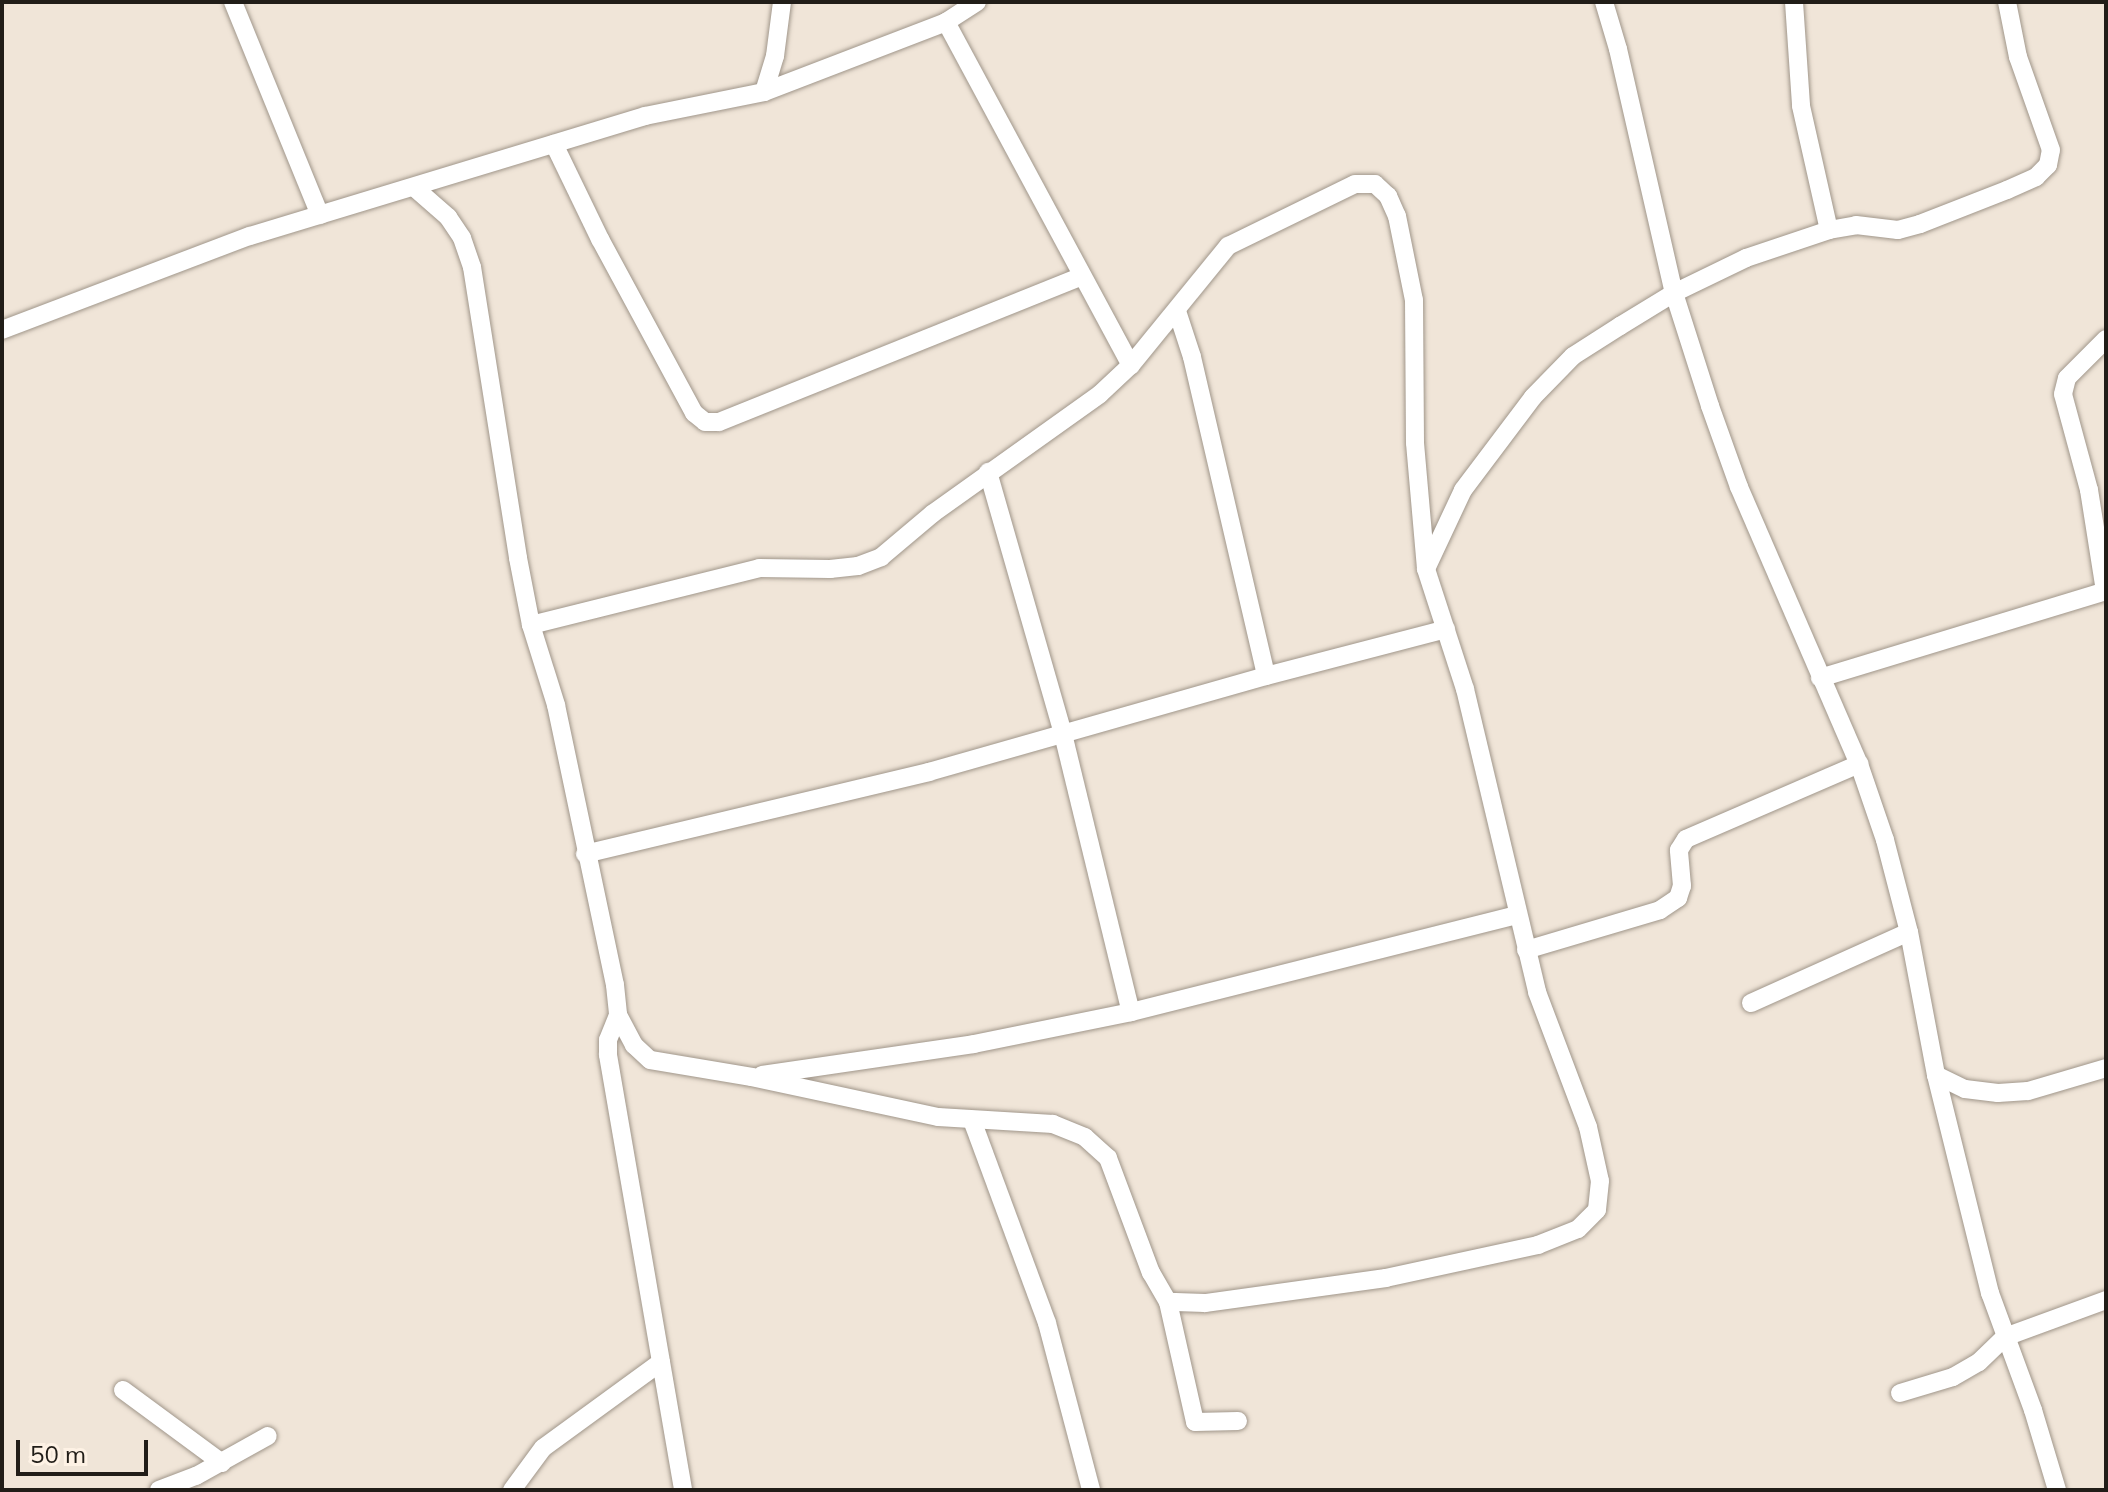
<!DOCTYPE html>
<html>
<head>
<meta charset="utf-8">
<style>
  body { margin:0 }
  #map { position:relative; width:2108px; height:1492px; overflow:hidden; background:#f0e5d8; font-family:Mulish,sans-serif }
  div>[style] { position:absolute }
  [style*='--x'] { left:calc(var(--x)*1px); top:calc(var(--y)*1px); width:calc(var(--w)*1px); rotate:calc(var(--a)*1deg) }
  .roads { filter:drop-shadow(0 0 2px #a0968a) drop-shadow(0 0 2px #a0968a) }
  .minor>* { height:18px; margin:-9px; padding:0 9px; transform-origin:9px; border-radius:9px; background:#fff }
  span { translate:-50% -50%; white-space:nowrap; text-align:center; line-height:1.15; -webkit-text-stroke:8px #fef2e5; paint-order:stroke }
  .frame { position:absolute; inset:0; border:4px solid #211d18; pointer-events:none }
  .scale { position:absolute; left:16px; top:1440px; width:132px; height:36px; box-sizing:border-box; border:4px solid #211d18; border-top:0; padding-left:10px; font-size:24px; line-height:28px; white-space:nowrap; color:#211d18; -webkit-text-stroke:6px #fef2e5; paint-order:stroke }
</style>
</head>
<body>
<div id="map">
  <div class="roads">
    <div class="minor">
      <div style="--x:233;--y:2;--w:230;--a:67.8"></div>
      <div style="--x:1604;--y:2;--w:49;--a:73.4"></div>
      <div style="--x:1618;--y:49;--w:250;--a:77.1"></div>
      <div style="--x:1674;--y:293;--w:119;--a:72.3"></div>
      <div style="--x:1710;--y:406;--w:86;--a:70.3"></div>
      <div style="--x:1739;--y:487;--w:302;--a:66.6"></div>
      <div style="--x:1859;--y:764;--w:80;--a:71.1"></div>
      <div style="--x:1885;--y:840;--w:95;--a:75.4"></div>
      <div style="--x:1909;--y:932;--w:146;--a:79.3"></div>
      <div style="--x:1936;--y:1075;--w:225;--a:76.1"></div>
      <div style="--x:1990;--y:1293;--w:125;--a:69.8"></div>
      <div style="--x:2033;--y:1410;--w:84;--a:73.3"></div>
      <div style="--x:1794;--y:2;--w:104;--a:86.1"></div>
      <div style="--x:1801;--y:106;--w:127;--a:77.3"></div>
      <div style="--x:946;--y:22;--w:390;--a:61.7"></div>
      <div style="--x:764;--y:92;--w:38;--a:-73"></div>
      <div style="--x:775;--y:56;--w:54;--a:-82.6"></div>
      <div style="--x:554;--y:144;--w:106;--a:64.2"></div>
      <div style="--x:600;--y:239;--w:198;--a:61.6"></div>
      <div style="--x:694;--y:413;--w:14;--a:39"></div>
      <div style="--x:705;--y:422;--w:14;--a:0"></div>
      <div style="--x:719;--y:422;--w:391;--a:-21.9"></div>
      <div style="--x:416;--y:189;--w:43;--a:41.2"></div>
      <div style="--x:448;--y:217;--w:25;--a:56"></div>
      <div style="--x:462;--y:238;--w:31;--a:71"></div>
      <div style="--x:472;--y:267;--w:295;--a:81"></div>
      <div style="--x:518;--y:558;--w:68;--a:79"></div>
      <div style="--x:531;--y:625;--w:84;--a:72.6"></div>
      <div style="--x:556;--y:705;--w:286;--a:78.1"></div>
      <div style="--x:615;--y:985;--w:30;--a:84"></div>
      <div style="--x:618;--y:1015;--w:27;--a:112"></div>
      <div style="--x:608;--y:1040;--w:15;--a:90"></div>
      <div style="--x:608;--y:1055;--w:441;--a:80.2"></div>
      <div style="--x:1177;--y:311;--w:48;--a:71.9"></div>
      <div style="--x:1192;--y:357;--w:327;--a:76.9"></div>
      <div style="--x:2;--y:330;--w:265;--a:-20.8"></div>
      <div style="--x:250;--y:236;--w:413;--a:-16.9"></div>
      <div style="--x:645;--y:116;--w:121;--a:-11.4"></div>
      <div style="--x:764;--y:92;--w:195;--a:-21"></div>
      <div style="--x:946;--y:22;--w:37;--a:-33"></div>
      <div style="--x:988;--y:472;--w:273;--a:74"></div>
      <div style="--x:1063;--y:734;--w:286;--a:76.3"></div>
      <div style="--x:1426;--y:569;--w:87;--a:-64.9"></div>
      <div style="--x:1463;--y:490;--w:116;--a:-53"></div>
      <div style="--x:1533;--y:397;--w:57;--a:-45.7"></div>
      <div style="--x:1573;--y:356;--w:56;--a:-32.6"></div>
      <div style="--x:1620;--y:326;--w:63;--a:-31.4"></div>
      <div style="--x:1674;--y:293;--w:80;--a:-25.9"></div>
      <div style="--x:1746;--y:258;--w:88;--a:-18.6"></div>
      <div style="--x:1829;--y:230;--w:27;--a:-10"></div>
      <div style="--x:1856;--y:225;--w:42;--a:6.8"></div>
      <div style="--x:1898;--y:230;--w:23;--a:-15"></div>
      <div style="--x:1920;--y:224;--w:93;--a:-21.3"></div>
      <div style="--x:2007;--y:190;--w:32;--a:-24"></div>
      <div style="--x:2036;--y:177;--w:17;--a:-45"></div>
      <div style="--x:2048;--y:165;--w:15;--a:-79"></div>
      <div style="--x:2051;--y:150;--w:99;--a:-109.5"></div>
      <div style="--x:2018;--y:57;--w:56;--a:-101.3"></div>
      <div style="--x:2105;--y:591;--w:102;--a:-99"></div>
      <div style="--x:2089;--y:490;--w:99;--a:-105.2"></div>
      <div style="--x:2063;--y:394;--w:16;--a:-76"></div>
      <div style="--x:2067;--y:378;--w:55;--a:-45"></div>
      <div style="--x:531;--y:625;--w:235;--a:-14"></div>
      <div style="--x:759;--y:568;--w:71;--a:0.8"></div>
      <div style="--x:830;--y:569;--w:28;--a:-6"></div>
      <div style="--x:858;--y:566;--w:25;--a:-21"></div>
      <div style="--x:881;--y:557;--w:67;--a:-40.1"></div>
      <div style="--x:932;--y:514;--w:206;--a:-35.5"></div>
      <div style="--x:1100;--y:394;--w:42;--a:-43.1"></div>
      <div style="--x:1131;--y:365;--w:154;--a:-50.8"></div>
      <div style="--x:1228;--y:246;--w:141;--a:-26"></div>
      <div style="--x:1355;--y:184;--w:20;--a:0"></div>
      <div style="--x:1375;--y:184;--w:18;--a:43"></div>
      <div style="--x:1388;--y:196;--w:22;--a:66"></div>
      <div style="--x:1397;--y:216;--w:86;--a:78.6"></div>
      <div style="--x:1414;--y:300;--w:143;--a:89.6"></div>
      <div style="--x:1415;--y:443;--w:126;--a:85"></div>
      <div style="--x:1426;--y:569;--w:126;--a:72"></div>
      <div style="--x:1465;--y:689;--w:311;--a:76.6"></div>
      <div style="--x:1537;--y:992;--w:144;--a:69.3"></div>
      <div style="--x:1588;--y:1127;--w:55;--a:77.5"></div>
      <div style="--x:1600;--y:1181;--w:29;--a:96"></div>
      <div style="--x:1597;--y:1210;--w:27;--a:135"></div>
      <div style="--x:1578;--y:1229;--w:43;--a:158.2"></div>
      <div style="--x:1538;--y:1245;--w:156;--a:167.8"></div>
      <div style="--x:1386;--y:1278;--w:183;--a:172.1"></div>
      <div style="--x:1205;--y:1303;--w:37;--a:-178"></div>
      <div style="--x:1168;--y:1302;--w:34;--a:-120"></div>
      <div style="--x:1151;--y:1273;--w:123;--a:-110.5"></div>
      <div style="--x:1108;--y:1158;--w:31;--a:-138"></div>
      <div style="--x:1085;--y:1137;--w:35;--a:-158"></div>
      <div style="--x:1053;--y:1124;--w:115;--a:-176.5"></div>
      <div style="--x:938;--y:1117;--w:190;--a:-167.9"></div>
      <div style="--x:752;--y:1077;--w:103;--a:-170.5"></div>
      <div style="--x:650;--y:1060;--w:22;--a:-137"></div>
      <div style="--x:634;--y:1045;--w:34;--a:-118"></div>
      <div style="--x:1820;--y:678;--w:299;--a:-16.9"></div>
      <div style="--x:585;--y:854;--w:354;--a:-13.4"></div>
      <div style="--x:929;--y:772;--w:350;--a:-15.9"></div>
      <div style="--x:1266;--y:676;--w:186;--a:-14.6"></div>
      <div style="--x:1526;--y:950;--w:140;--a:-16.6"></div>
      <div style="--x:1660;--y:910;--w:22;--a:-34"></div>
      <div style="--x:1678;--y:898;--w:13;--a:-72"></div>
      <div style="--x:1682;--y:886;--w:36;--a:-95"></div>
      <div style="--x:1679;--y:850;--w:13;--a:-58"></div>
      <div style="--x:1686;--y:839;--w:189;--a:-23.4"></div>
      <div style="--x:1751;--y:1003;--w:173;--a:-24.2"></div>
      <div style="--x:762;--y:1075;--w:214;--a:-8.3"></div>
      <div style="--x:974;--y:1044;--w:160;--a:-11.5"></div>
      <div style="--x:1131;--y:1012;--w:397;--a:-14.1"></div>
      <div style="--x:1936;--y:1075;--w:32;--a:26"></div>
      <div style="--x:1965;--y:1089;--w:33;--a:7"></div>
      <div style="--x:1998;--y:1093;--w:30;--a:-4"></div>
      <div style="--x:2028;--y:1091;--w:81;--a:-16.4"></div>
      <div style="--x:972;--y:1120;--w:216;--a:69.7"></div>
      <div style="--x:1047;--y:1323;--w:173;--a:75.2"></div>
      <div style="--x:1168;--y:1302;--w:123;--a:77.3"></div>
      <div style="--x:1195;--y:1422;--w:43;--a:-1.3"></div>
      <div style="--x:123;--y:1390;--w:123;--a:36.4"></div>
      <div style="--x:1900;--y:1393;--w:55;--a:-16.8"></div>
      <div style="--x:1953;--y:1377;--w:30;--a:-30"></div>
      <div style="--x:1979;--y:1362;--w:36;--a:-44"></div>
      <div style="--x:2005;--y:1337;--w:108;--a:-20.1"></div>
      <div style="--x:159;--y:1490;--w:40;--a:-21"></div>
      <div style="--x:196;--y:1476;--w:82;--a:-29.1"></div>
      <div style="--x:512;--y:1490;--w:52;--a:-53.6"></div>
      <div style="--x:543;--y:1448;--w:146;--a:-36.1"></div>
    </div>
  </div>
  <div class="frame"></div>
  <div class="scale">50 m</div>
</div>
</body>
</html>
